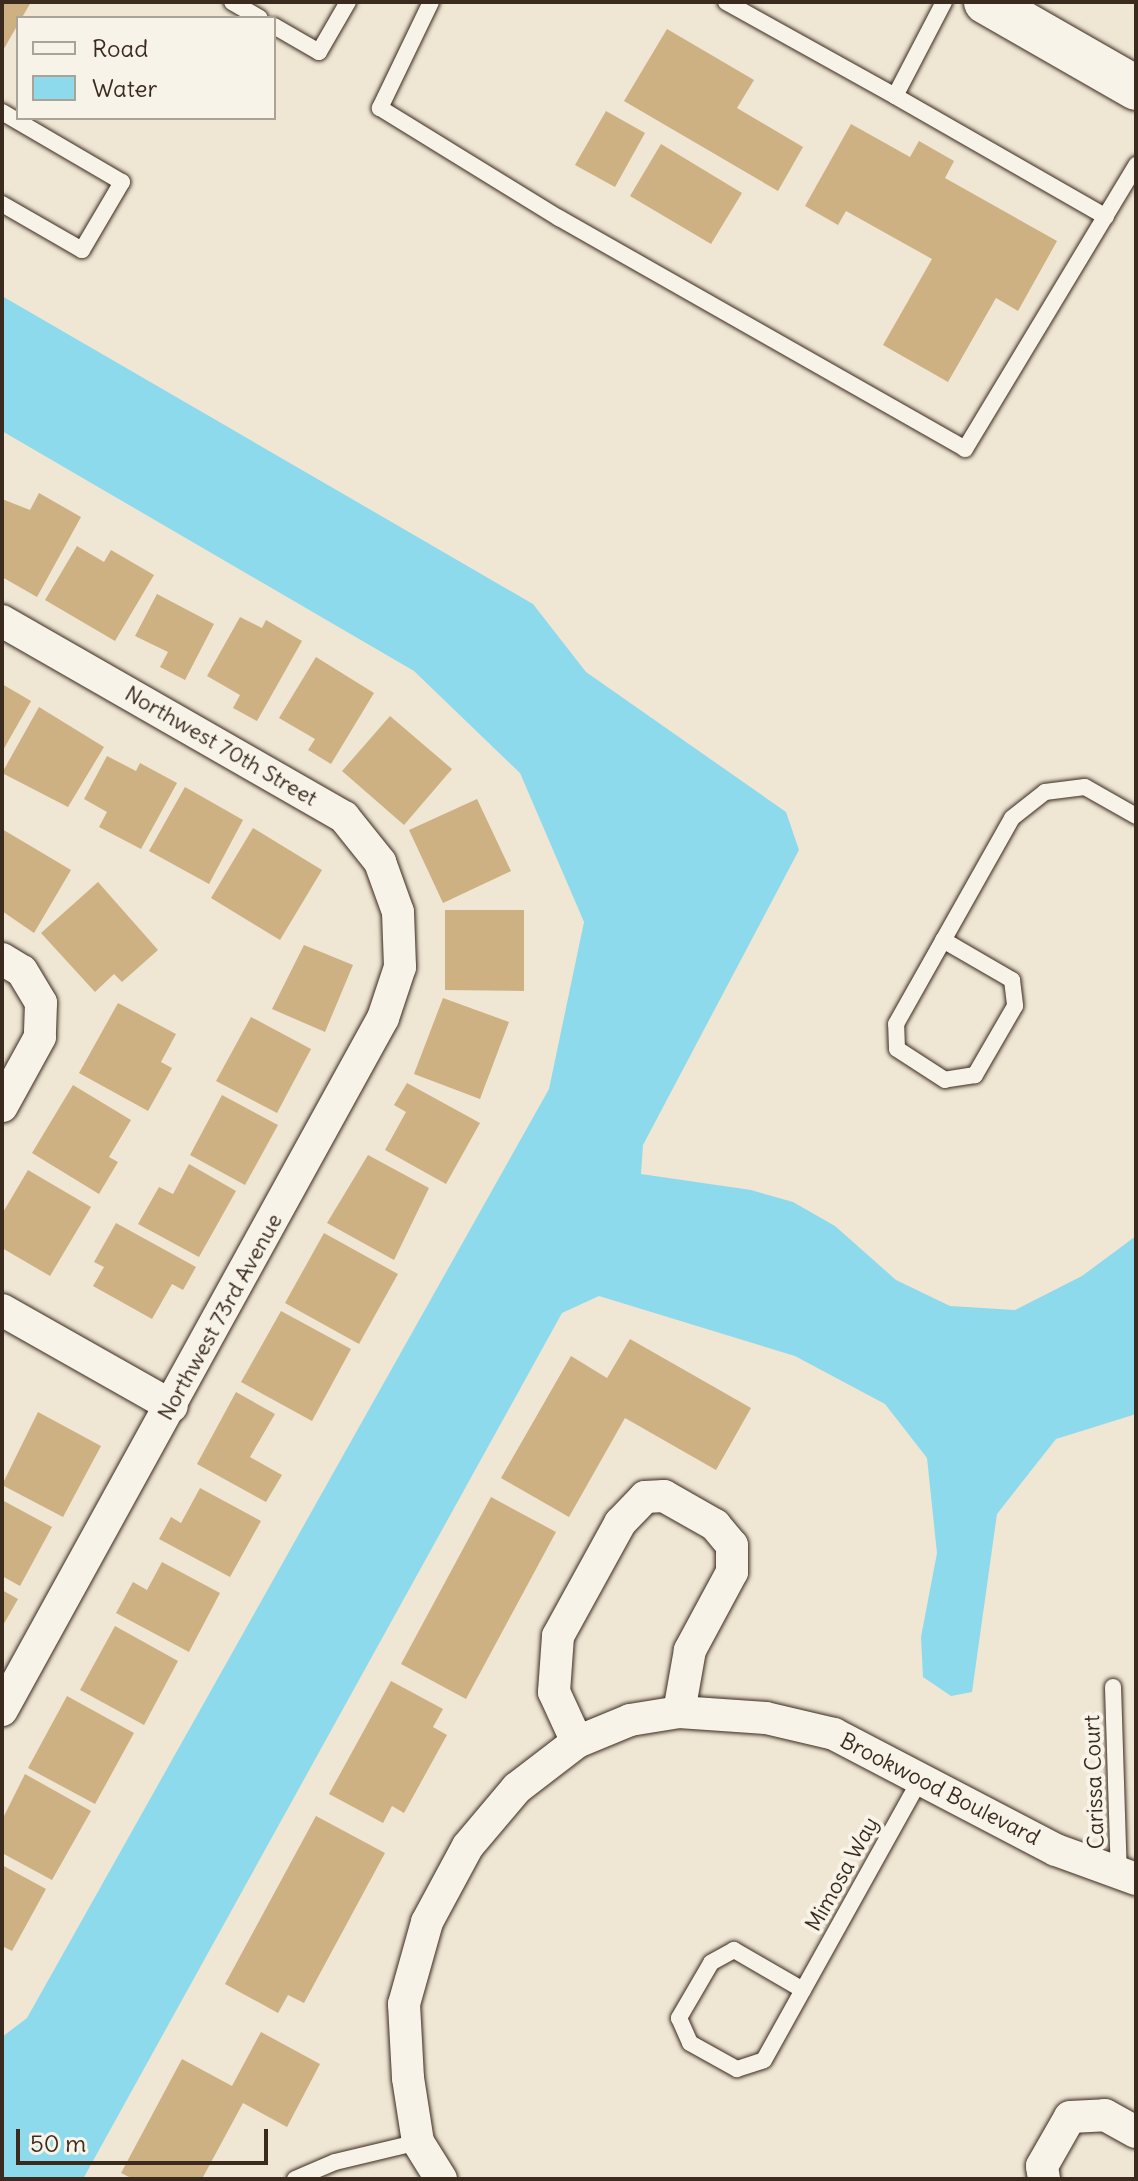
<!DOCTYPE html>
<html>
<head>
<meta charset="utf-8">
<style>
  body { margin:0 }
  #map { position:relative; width:1138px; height:2181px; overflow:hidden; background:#efe6d4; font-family:Delius,sans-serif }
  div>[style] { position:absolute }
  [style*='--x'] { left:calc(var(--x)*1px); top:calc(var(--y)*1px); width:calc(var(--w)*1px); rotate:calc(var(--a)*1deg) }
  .water>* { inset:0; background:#8ddaed }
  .building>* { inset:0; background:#cdb182 }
  .roads { filter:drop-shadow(0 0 2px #3b2a1e) drop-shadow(0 0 2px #3b2a1e) }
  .lane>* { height:16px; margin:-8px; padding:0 8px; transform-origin:8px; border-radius:8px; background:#f7f3e8 }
  .street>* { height:32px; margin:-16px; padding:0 16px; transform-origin:16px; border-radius:16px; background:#f7f3e8 }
  .primary>* { height:44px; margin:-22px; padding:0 22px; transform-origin:22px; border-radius:22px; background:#f7f3e8 }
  span { translate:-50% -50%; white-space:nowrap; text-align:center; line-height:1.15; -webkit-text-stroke:8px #f7f3e8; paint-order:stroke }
  .street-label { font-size:22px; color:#3b2a1e }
  .frame { position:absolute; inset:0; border:4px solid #3b2a1e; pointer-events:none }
  .legend { position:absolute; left:16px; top:16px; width:260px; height:104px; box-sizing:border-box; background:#f7f3e8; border:2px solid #aca397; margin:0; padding:10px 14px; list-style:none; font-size:24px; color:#3b2a1e }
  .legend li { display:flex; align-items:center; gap:16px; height:40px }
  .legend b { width:40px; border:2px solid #aca397 }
  .scale { position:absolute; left:16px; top:2129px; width:252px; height:36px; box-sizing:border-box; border:4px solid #3b2a1e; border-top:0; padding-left:10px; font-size:24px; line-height:28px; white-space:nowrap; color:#3b2a1e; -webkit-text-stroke:6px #f7f3e8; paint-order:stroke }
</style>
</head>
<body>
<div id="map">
  <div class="water">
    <div style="clip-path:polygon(2px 296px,533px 604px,586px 672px,786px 812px,799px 850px,643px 1145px,641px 1174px,751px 1190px,793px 1202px,835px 1226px,896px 1280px,950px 1306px,1015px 1310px,1082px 1276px,1136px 1236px,1136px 1414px,1056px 1439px,997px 1514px,972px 1692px,951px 1696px,923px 1677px,921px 1637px,937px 1553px,927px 1458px,885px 1404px,795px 1356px,599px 1296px,562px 1313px,83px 2179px,2px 2179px,2px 2037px,27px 2018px,549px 1089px,584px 922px,520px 773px,414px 671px,2px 431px)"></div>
  </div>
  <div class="building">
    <div style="clip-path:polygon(2px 2px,31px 2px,2px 52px)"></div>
    <div style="clip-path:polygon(667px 29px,754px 80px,737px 108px,803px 147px,778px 191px,624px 101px)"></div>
    <div style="clip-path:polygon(606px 111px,645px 133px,615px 187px,575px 165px)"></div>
    <div style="clip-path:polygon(851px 124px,910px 157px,919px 141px,954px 161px,945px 178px,1057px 241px,1018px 311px,996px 298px,948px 382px,883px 345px,932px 259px,846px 211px,838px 225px,805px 206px)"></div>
    <div style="clip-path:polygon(661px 144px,742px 193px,711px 244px,630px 196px)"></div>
    <div style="clip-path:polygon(39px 493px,81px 517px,37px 597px,2px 577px,2px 499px,30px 510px)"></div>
    <div style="clip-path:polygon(77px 546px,104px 562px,111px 550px,154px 575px,115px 641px,45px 600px)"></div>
    <div style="clip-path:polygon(157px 594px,214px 624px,185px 680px,160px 667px,168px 652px,135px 636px)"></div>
    <div style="clip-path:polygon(240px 617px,262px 628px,266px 620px,302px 641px,257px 721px,233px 708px,240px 695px,207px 676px)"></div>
    <div style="clip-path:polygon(316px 657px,374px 693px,331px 764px,308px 750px,315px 739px,279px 718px)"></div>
    <div style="clip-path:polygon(2px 684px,31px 701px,2px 752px)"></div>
    <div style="clip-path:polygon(39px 707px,104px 747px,68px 807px,2px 773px)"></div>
    <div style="clip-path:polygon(390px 716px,452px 769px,404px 825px,342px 771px)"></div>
    <div style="clip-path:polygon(107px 756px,136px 771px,140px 763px,177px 783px,141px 849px,99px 827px,107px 812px,84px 799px)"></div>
    <div style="clip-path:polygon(185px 787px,243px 820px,209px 884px,149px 851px)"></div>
    <div style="clip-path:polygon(477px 799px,511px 871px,443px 903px,409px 830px)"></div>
    <div style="clip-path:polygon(253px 828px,322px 870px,280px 940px,211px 898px)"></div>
    <div style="clip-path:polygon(2px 829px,71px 870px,34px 933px,2px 911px)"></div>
    <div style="clip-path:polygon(98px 882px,158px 950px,122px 982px,114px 974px,95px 992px,41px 933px)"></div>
    <div style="clip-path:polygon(445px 910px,524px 910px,524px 991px,445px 990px)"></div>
    <div style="clip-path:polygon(304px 945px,353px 965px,325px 1032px,272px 1009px)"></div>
    <div style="clip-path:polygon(443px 998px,509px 1022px,480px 1099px,414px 1074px)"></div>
    <div style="clip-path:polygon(118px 1003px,176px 1034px,161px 1062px,172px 1068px,148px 1111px,79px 1073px)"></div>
    <div style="clip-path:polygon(251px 1017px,311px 1049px,277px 1113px,216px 1081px)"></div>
    <div style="clip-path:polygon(407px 1083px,480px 1123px,446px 1184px,385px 1150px,406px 1112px,394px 1105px)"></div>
    <div style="clip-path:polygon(73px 1085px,131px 1120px,109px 1157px,118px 1162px,99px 1194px,32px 1153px)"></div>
    <div style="clip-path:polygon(222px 1095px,278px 1125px,245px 1185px,190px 1155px)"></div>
    <div style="clip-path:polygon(368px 1155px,429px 1188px,394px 1260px,327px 1223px)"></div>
    <div style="clip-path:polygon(189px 1164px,236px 1191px,199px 1257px,138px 1224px,159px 1187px,173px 1194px)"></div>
    <div style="clip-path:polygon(28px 1170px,91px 1207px,50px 1276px,2px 1248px,2px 1214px)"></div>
    <div style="clip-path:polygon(116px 1223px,196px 1267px,183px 1290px,172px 1284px,152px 1319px,93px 1286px,104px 1267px,94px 1262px)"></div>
    <div style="clip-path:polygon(324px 1233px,398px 1274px,359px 1344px,285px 1303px)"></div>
    <div style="clip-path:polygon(281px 1311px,351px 1349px,312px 1421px,241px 1382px)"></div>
    <div style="clip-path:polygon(630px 1339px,751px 1408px,716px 1470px,625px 1418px,569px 1517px,501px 1478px,571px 1356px,607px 1378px)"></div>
    <div style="clip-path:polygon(236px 1392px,275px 1414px,250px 1457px,282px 1475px,266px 1502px,197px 1464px)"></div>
    <div style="clip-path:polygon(38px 1412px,101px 1446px,63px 1517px,2px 1485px)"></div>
    <div style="clip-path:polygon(200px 1488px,261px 1521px,230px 1577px,159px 1539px,171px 1517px,181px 1523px)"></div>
    <div style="clip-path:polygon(491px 1497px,556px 1532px,466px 1699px,401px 1664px)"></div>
    <div style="clip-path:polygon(2px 1500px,52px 1527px,20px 1586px,2px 1576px)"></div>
    <div style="clip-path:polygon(162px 1562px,220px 1593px,189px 1652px,116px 1613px,133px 1582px,147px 1590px)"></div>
    <div style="clip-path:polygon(2px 1590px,18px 1599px,2px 1627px)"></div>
    <div style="clip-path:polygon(115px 1626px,178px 1661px,144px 1725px,80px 1690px)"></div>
    <div style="clip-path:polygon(391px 1681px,443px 1709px,433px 1727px,447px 1735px,404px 1813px,392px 1806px,383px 1823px,329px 1794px)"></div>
    <div style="clip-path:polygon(67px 1696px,134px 1733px,95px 1804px,28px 1768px)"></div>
    <div style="clip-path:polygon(25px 1774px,91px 1811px,52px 1880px,2px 1853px,2px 1820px)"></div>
    <div style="clip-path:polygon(316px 1816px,385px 1853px,304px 2003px,288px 1995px,278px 2013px,225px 1984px)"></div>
    <div style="clip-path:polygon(2px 1865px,46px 1889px,12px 1951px,2px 1946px)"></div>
    <div style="clip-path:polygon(261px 2032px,320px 2064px,287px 2127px,243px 2103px,202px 2179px,133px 2179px,121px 2173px,182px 2059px,232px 2086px)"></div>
  </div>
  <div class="roads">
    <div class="lane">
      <div style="--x:232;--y:2;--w:32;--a:30"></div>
      <div style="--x:431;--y:2;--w:118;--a:115.7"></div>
      <div style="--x:380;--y:108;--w:210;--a:31.6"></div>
      <div style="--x:559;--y:218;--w:467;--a:29.6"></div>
      <div style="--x:965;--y:449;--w:332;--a:-58.9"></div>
      <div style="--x:726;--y:2;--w:193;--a:29.1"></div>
      <div style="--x:944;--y:2;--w:106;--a:117.5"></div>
      <div style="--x:895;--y:96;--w:243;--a:29.8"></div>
      <div style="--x:274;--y:26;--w:52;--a:30"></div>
      <div style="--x:319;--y:52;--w:58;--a:-59.9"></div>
      <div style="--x:2;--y:112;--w:139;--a:30.3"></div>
      <div style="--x:122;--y:182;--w:79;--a:120.5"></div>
      <div style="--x:82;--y:250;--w:92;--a:-150.1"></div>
      <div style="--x:943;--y:940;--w:80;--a:30.1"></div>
      <div style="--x:1012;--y:980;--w:26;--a:83"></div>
      <div style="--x:1015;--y:1006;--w:80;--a:120.1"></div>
      <div style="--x:975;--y:1075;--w:30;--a:171"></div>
      <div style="--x:945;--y:1080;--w:57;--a:-147.1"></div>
      <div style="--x:897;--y:1049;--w:25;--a:-92"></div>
      <div style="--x:896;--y:1024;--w:236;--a:-60.6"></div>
      <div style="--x:1012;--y:818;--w:42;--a:-38.2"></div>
      <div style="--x:1045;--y:792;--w:40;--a:-7.1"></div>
      <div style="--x:1085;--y:787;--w:59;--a:29.6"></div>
      <div style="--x:1113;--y:1687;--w:187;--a:88.2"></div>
      <div style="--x:803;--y:1990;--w:80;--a:-149.9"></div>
      <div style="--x:734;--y:1950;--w:26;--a:151"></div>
      <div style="--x:711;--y:1963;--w:64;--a:120.2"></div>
      <div style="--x:679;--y:2018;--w:27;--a:66"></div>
      <div style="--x:690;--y:2043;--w:54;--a:29"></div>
      <div style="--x:737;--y:2069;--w:28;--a:-18"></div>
      <div style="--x:764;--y:2060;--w:321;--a:-60.9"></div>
      <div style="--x:295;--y:2179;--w:43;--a:-23"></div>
      <div style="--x:335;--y:2162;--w:85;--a:-13.5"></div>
    </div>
    <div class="street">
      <div style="--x:2;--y:621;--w:394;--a:29.8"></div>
      <div style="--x:344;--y:817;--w:58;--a:51.3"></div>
      <div style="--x:380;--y:862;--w:53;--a:70.2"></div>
      <div style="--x:398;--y:912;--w:55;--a:87.9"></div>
      <div style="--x:400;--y:967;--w:54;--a:108.4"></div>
      <div style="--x:383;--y:1018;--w:790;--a:118.84"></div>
      <div style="--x:2;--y:959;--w:23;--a:31"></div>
      <div style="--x:22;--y:971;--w:37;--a:59"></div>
      <div style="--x:41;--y:1003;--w:34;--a:92"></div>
      <div style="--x:40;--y:1037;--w:79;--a:118.8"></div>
      <div style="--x:2;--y:1310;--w:195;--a:29.5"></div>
      <div style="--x:577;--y:1742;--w:55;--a:-114.7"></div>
      <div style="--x:554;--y:1692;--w:56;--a:-85.9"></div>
      <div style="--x:558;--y:1636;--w:129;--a:-61.2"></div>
      <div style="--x:620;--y:1523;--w:36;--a:-46"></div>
      <div style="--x:645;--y:1497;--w:19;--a:-3"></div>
      <div style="--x:664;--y:1496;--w:59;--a:29.6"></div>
      <div style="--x:715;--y:1525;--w:26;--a:50"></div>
      <div style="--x:732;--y:1545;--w:27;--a:90"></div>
      <div style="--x:732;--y:1572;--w:89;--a:118.3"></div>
      <div style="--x:690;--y:1650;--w:63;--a:100.1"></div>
      <div style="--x:441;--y:2179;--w:44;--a:-121.9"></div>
      <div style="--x:418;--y:2142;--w:65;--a:-98.9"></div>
      <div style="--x:408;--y:2078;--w:74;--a:-93.1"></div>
      <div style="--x:404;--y:2004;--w:85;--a:-74.3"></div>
      <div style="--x:427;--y:1922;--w:86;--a:-61.7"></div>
      <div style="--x:468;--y:1846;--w:76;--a:-49.8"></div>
      <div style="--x:517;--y:1788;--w:76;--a:-37.5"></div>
      <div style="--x:577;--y:1742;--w:57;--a:-22.5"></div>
      <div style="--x:630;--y:1720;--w:50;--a:-9.3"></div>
      <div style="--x:679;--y:1712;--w:87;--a:3.9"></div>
      <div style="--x:766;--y:1718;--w:70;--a:13.2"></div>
      <div style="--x:834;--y:1734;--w:250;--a:27.6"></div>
      <div style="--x:1056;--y:1850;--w:85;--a:19.9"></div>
      <div style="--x:1044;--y:2179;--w:13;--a:-99"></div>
      <div style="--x:1042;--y:2166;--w:56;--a:-60.3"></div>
      <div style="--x:1070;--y:2117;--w:35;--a:-3"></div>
      <div style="--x:1105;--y:2115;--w:35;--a:29"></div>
    </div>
    <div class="primary">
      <div style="--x:986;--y:2;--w:173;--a:29.8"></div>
    </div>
  </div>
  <div class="street-label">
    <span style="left:221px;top:746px;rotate:30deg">Northwest 70th Street</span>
    <span style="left:220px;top:1317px;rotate:-61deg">Northwest 73rd Avenue</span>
    <span style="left:1094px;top:1782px;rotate:-92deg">Carissa Court</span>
    <span style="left:940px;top:1789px;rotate:27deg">Brookwood Boulevard</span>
    <span style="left:842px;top:1874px;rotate:-61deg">Mimosa Way</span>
  </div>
  <div class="frame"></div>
  <ul class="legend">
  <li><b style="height:10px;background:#f7f3e8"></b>Road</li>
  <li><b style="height:22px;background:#8ddaed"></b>Water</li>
  </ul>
  <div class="scale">50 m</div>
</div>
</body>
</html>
